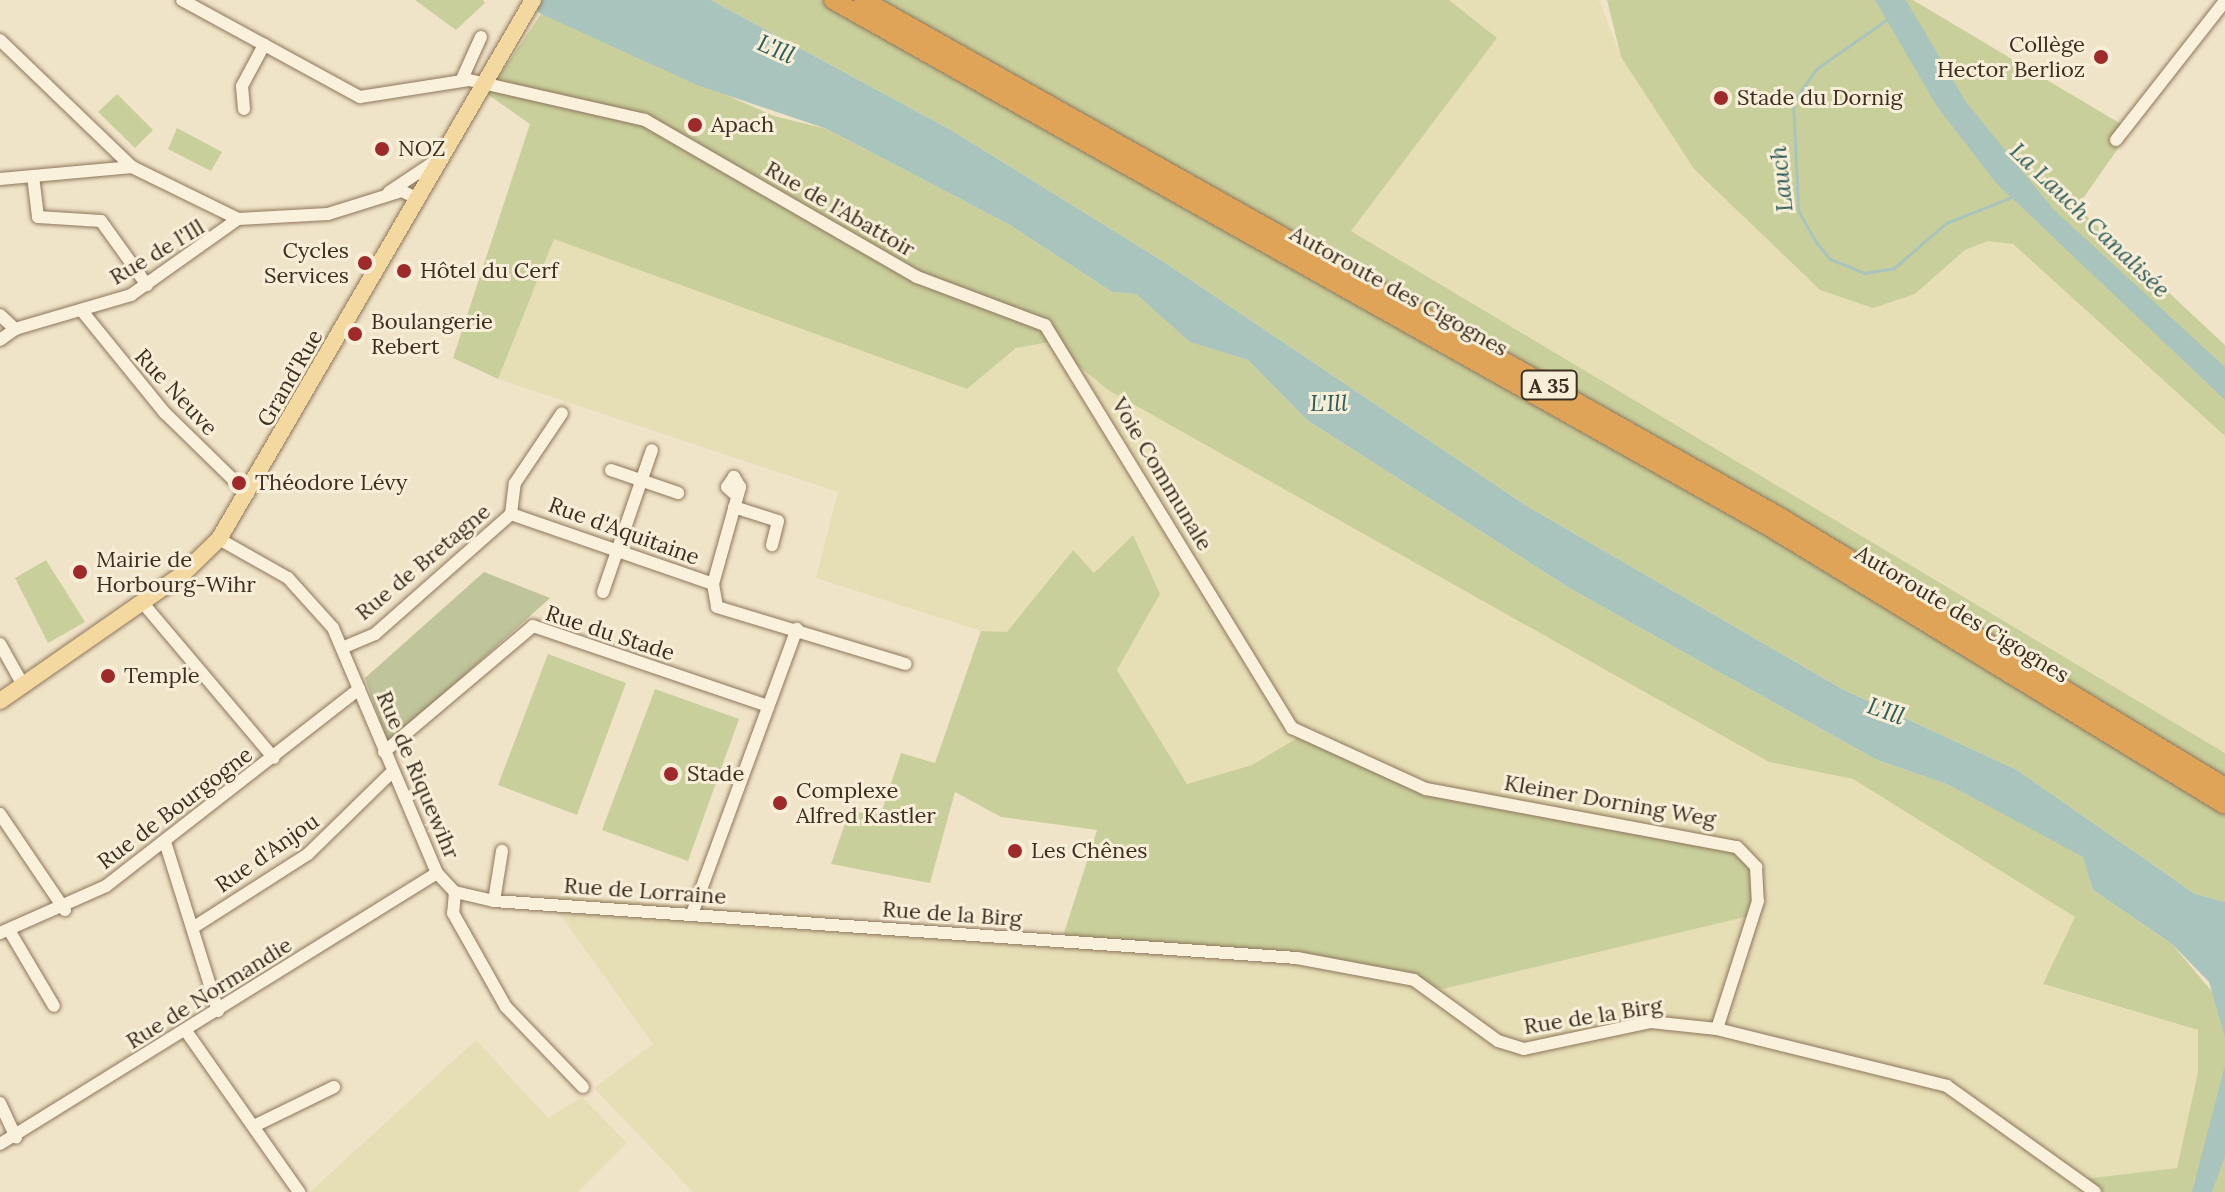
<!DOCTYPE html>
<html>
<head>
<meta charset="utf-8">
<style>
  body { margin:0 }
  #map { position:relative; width:2225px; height:1192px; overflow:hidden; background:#f0e4c8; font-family:Lora,serif }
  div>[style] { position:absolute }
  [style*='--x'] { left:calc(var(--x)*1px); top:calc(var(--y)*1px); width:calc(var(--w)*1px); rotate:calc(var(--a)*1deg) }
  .farmland>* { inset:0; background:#e6deb5 }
  .green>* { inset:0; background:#c9cf9b }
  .cemetery>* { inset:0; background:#bfc49a }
  .water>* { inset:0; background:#a9c4bc }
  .stream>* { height:3px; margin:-1.5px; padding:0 1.5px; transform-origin:1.5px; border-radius:1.5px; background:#a9c4bc }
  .roads { filter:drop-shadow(0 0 2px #8d765c) drop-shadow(0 0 2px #8d765c) }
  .minor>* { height:12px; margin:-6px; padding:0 6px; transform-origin:6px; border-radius:6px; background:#faf1dc }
  .major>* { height:16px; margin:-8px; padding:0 8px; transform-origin:8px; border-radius:8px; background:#f3d9a0 }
  .highway>* { height:18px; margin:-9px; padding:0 9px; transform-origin:9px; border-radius:9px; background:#e0a458 }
  .dots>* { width:22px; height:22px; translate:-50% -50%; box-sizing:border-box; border:4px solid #f7eed8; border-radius:50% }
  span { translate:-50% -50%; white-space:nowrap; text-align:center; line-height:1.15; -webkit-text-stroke:6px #f7eed8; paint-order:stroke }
  .shield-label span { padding:2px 6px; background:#f7eed8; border:2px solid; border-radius:6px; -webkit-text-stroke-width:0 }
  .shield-label { font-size:20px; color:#3d2e20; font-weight:700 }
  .poi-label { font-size:22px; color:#3d2e20 }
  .right { translate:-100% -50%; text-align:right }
  .left { translate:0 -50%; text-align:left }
  .street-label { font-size:22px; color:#3d2e20 }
  .water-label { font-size:24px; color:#2f5d5a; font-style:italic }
</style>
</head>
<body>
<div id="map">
  <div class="farmland">
    <div style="clip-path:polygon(1449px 0,1599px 0,1621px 57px,1694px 169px,1820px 290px,1915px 294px,1965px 250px,1988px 241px,2013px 244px,2225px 436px,2225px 753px,1351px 231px,1497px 38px)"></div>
    <div style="clip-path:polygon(554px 239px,967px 389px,1016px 348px,1050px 342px,1108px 390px,1769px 762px,1853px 779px,2076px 917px,2044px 985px,2198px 1030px,2198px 1072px,2177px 1168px,2076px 1180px,2088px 1192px,693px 1192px,594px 1088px,653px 1044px,546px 895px,1297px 955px,1443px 989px,1749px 916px,1300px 737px,1252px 765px,1187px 784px,1117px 670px,1160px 594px,1132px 535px,1094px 573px,1072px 550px,1007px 633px,981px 631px,816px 578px,838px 492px,498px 379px)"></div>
    <div style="clip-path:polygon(476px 1040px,548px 1118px,582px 1097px,627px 1143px,578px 1192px,310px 1192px)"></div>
  </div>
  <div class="green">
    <div style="clip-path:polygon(415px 0,483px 0,485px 3px,456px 30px)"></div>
    <div style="clip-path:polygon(711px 0,1449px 0,1497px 38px,1351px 231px,2225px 753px,2225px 902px,2195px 894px,2017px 770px,1842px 689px,1525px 505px,1164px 262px,951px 130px)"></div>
    <div style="clip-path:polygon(1607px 0,1913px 0,2131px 130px,2077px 207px,2225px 345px,2225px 436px,2013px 244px,1988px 241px,1965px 250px,1915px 294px,1873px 308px,1820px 290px,1694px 169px,1621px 57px)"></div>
    <div style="clip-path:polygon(541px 14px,774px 116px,827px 129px,1010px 225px,1112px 292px,1136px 294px,1191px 342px,1248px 360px,1307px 420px,1571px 589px,1875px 759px,1949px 785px,2084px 857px,2093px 890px,2172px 944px,2225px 1007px,2225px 1192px,2088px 1192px,2075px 1180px,2177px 1168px,2198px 1072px,2198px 1030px,2043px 984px,2075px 917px,1853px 779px,1769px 762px,1108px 390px,1050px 342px,1016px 348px,967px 389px,554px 239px,498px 379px,453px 358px,530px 124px,487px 94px)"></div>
    <div style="clip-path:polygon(117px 94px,153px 130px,135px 148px,98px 112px)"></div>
    <div style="clip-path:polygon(177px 128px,222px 152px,211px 171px,168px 149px)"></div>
    <div style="clip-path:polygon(1133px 535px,1160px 594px,1117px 670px,1187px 784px,1252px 765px,1299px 737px,1431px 788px,1730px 845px,1762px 873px,1749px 916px,1443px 989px,1297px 955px,1063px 936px,1097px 830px,1001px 817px,955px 792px,930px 883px,831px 864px,849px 812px,881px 814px,901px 753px,935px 763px,981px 631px,1007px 632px,1073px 550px,1094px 573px)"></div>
    <div style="clip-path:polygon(46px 560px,85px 622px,48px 643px,15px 578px)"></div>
    <div style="clip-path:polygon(548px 654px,626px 683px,577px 815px,498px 785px)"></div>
    <div style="clip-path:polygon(655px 689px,739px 719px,688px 861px,602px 830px)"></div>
  </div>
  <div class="cemetery">
    <div style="clip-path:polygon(484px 572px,550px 598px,388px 744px,365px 678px)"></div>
  </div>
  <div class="water">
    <div style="clip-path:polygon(525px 0,711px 0,951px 130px,1164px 262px,1525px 505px,1842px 689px,2017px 770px,2195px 894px,2225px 902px,2225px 1037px,2209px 982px,2172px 944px,2093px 890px,2083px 857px,1949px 785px,1875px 759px,1571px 589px,1307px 420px,1248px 360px,1190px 342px,1136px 294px,1112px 292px,1010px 225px,827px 129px,697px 85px,541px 14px)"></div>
    <div style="clip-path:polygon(1875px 0,1906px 0,1966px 102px,2054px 210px,2225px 367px,2225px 400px,1996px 183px,1936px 105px)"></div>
    <div style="clip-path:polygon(2225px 1065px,2225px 1157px,2212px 1192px,2192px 1192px)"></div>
  </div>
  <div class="stream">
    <div style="--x:1886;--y:20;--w:85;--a:145"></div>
    <div style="--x:1816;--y:69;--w:40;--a:124.9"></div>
    <div style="--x:1793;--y:102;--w:108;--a:87.3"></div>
    <div style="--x:1798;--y:210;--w:37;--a:61"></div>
    <div style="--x:1816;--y:242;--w:22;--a:51"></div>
    <div style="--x:1830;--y:259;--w:37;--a:22"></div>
    <div style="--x:1864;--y:273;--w:30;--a:-9"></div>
    <div style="--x:1894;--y:268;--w:69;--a:-40.9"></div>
    <div style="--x:1946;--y:223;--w:71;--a:-21.5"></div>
  </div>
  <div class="roads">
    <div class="minor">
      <div style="--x:182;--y:0;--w:203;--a:28.6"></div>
      <div style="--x:360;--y:97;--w:110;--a:-8.9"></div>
      <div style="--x:469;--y:80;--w:180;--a:12.8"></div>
      <div style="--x:645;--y:120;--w:314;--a:30"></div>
      <div style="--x:917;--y:277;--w:137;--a:20.6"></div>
      <div style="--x:1045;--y:325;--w:473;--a:58.5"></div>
      <div style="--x:1292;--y:728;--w:147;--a:24.5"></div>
      <div style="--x:1426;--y:789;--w:316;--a:10.6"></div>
      <div style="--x:1737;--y:847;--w:28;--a:46"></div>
      <div style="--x:1756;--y:867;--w:34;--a:87"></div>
      <div style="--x:1758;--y:901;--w:134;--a:107.8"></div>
      <div style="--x:0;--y:40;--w:183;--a:43.9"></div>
      <div style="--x:462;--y:79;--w:46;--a:-65.7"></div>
      <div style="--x:244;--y:109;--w:23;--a:-95"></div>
      <div style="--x:242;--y:86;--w:47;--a:-61.8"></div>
      <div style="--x:2116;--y:140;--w:177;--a:-51.9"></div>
      <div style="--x:33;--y:176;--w:41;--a:83"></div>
      <div style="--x:38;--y:217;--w:63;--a:3.6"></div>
      <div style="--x:101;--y:221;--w:79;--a:54.3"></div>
      <div style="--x:0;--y:179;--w:133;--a:-5.2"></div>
      <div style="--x:132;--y:167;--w:118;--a:26.1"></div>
      <div style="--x:238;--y:219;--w:90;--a:-3.2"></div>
      <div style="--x:328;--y:214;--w:77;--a:-17.3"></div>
      <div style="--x:402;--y:191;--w:18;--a:27"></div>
      <div style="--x:389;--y:192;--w:61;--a:-33.7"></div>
      <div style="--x:82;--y:311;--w:132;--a:50.9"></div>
      <div style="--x:165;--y:413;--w:116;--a:44.3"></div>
      <div style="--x:0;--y:315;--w:21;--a:43"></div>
      <div style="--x:0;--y:340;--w:19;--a:-36"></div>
      <div style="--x:15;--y:329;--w:121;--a:-16.3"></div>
      <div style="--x:131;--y:295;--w:131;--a:-35.4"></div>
      <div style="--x:611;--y:470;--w:71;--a:18.9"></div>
      <div style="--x:734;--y:507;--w:46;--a:17.7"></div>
      <div style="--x:778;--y:521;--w:25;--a:104"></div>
      <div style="--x:511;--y:514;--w:214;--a:19.1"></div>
      <div style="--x:713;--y:584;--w:23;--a:80"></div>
      <div style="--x:717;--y:607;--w:197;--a:16.8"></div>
      <div style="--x:219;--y:539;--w:79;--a:29.5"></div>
      <div style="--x:288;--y:578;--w:67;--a:48"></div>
      <div style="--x:333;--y:628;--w:266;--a:67"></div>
      <div style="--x:437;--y:873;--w:26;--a:47"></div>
      <div style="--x:455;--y:892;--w:21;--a:95"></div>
      <div style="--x:453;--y:913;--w:108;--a:60.6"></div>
      <div style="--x:506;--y:1007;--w:111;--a:46.1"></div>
      <div style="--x:713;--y:584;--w:101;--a:-74.4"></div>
      <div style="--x:740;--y:487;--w:12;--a:-121"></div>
      <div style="--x:734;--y:477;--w:12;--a:125"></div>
      <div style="--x:727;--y:487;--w:13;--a:42"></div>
      <div style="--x:603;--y:592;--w:150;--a:-71"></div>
      <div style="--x:142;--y:602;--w:204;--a:49.8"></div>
      <div style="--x:0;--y:644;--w:47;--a:60.7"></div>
      <div style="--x:342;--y:648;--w:36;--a:-23"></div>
      <div style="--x:375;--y:634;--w:181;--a:-41.4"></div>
      <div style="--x:511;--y:514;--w:31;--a:-83"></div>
      <div style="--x:515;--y:483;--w:84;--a:-56.1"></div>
      <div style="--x:384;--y:752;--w:195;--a:-40.2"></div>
      <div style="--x:533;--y:626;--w:248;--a:18.8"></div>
      <div style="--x:0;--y:814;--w:116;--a:55.9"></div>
      <div style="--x:166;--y:845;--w:174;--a:72.6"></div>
      <div style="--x:455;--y:892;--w:40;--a:13"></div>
      <div style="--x:494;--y:901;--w:805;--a:4.06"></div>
      <div style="--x:1297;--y:958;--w:119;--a:10.6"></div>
      <div style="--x:1414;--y:980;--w:104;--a:36"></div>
      <div style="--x:1498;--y:1041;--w:27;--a:17"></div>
      <div style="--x:1524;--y:1049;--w:130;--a:-12"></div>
      <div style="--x:1651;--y:1022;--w:66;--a:6.1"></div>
      <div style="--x:1717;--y:1029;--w:237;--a:13.9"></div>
      <div style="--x:1947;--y:1086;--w:182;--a:35.6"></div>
      <div style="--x:494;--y:901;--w:51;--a:-80.9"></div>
      <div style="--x:692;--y:914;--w:304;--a:-69.8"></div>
      <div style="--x:194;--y:927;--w:135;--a:-32.6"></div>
      <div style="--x:308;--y:854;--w:117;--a:-44.3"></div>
      <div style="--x:9;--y:930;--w:88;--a:59.4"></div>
      <div style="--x:0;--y:933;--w:116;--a:-23.9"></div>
      <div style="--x:106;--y:886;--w:321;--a:-37.9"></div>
      <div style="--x:186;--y:1031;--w:197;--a:54.9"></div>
      <div style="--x:0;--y:1103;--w:38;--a:65"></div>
      <div style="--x:254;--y:1126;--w:89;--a:-26"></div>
      <div style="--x:0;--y:1144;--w:514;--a:-31.8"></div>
    </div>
    <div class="major">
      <div style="--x:0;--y:701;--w:223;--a:-34.8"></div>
      <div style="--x:183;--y:574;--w:50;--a:-44.2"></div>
      <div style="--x:219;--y:539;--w:624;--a:-59.78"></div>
    </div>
    <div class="highway">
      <div style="--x:833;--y:0;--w:1073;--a:29.36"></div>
      <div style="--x:1768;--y:526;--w:535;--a:31.4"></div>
      <div style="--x:863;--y:0;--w:1047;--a:29.41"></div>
      <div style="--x:1775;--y:514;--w:526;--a:31.24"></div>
    </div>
  </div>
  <div class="dots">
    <div style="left:2101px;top:57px;background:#9e2a2b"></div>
    <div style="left:1721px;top:98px;background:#9e2a2b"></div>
    <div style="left:695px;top:125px;background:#9e2a2b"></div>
    <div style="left:382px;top:149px;background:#9e2a2b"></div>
    <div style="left:365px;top:263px;background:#9e2a2b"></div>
    <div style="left:404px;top:271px;background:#9e2a2b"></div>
    <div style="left:355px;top:334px;background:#9e2a2b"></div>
    <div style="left:239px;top:483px;background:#9e2a2b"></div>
    <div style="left:80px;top:572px;background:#9e2a2b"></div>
    <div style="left:108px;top:676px;background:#9e2a2b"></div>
    <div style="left:671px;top:774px;background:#9e2a2b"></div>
    <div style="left:780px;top:803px;background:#9e2a2b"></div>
    <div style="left:1015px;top:851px;background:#9e2a2b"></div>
  </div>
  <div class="shield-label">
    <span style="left:1549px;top:385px">A 35</span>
  </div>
  <div class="poi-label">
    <span class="right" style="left:2085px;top:57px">Collège<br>Hector Berlioz</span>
    <span class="left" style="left:1737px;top:98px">Stade du Dornig</span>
    <span class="left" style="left:711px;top:125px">Apach</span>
    <span class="left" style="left:398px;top:149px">NOZ</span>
    <span class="right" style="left:349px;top:263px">Cycles<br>Services</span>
    <span class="left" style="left:420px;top:271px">Hôtel du Cerf</span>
    <span class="left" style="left:371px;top:334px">Boulangerie<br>Rebert</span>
    <span class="left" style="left:255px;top:483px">Théodore Lévy</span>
    <span class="left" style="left:96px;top:572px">Mairie de<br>Horbourg-Wihr</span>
    <span class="left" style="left:124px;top:676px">Temple</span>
    <span class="left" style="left:687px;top:774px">Stade</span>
    <span class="left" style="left:796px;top:803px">Complexe<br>Alfred Kastler</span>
    <span class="left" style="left:1031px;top:851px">Les Chênes</span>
  </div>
  <div class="street-label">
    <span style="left:840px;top:209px;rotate:30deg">Rue de l'Abattoir</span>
    <span style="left:157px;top:252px;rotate:-31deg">Rue de l'Ill</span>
    <span style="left:1399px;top:291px;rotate:29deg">Autoroute des Cigognes</span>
    <span style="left:290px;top:378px;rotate:-60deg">Grand'Rue</span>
    <span style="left:176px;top:392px;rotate:47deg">Rue Neuve</span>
    <span style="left:1162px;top:474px;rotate:59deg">Voie Communale</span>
    <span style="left:624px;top:531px;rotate:20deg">Rue d'Aquitaine</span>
    <span style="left:423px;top:562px;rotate:-40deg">Rue de Bretagne</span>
    <span style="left:1962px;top:614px;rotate:31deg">Autoroute des Cigognes</span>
    <span style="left:610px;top:633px;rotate:18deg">Rue du Stade</span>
    <span style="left:418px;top:775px;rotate:67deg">Rue de Riquewihr</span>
    <span style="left:1610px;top:801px;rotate:10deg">Kleiner Dorning Weg</span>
    <span style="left:175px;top:808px;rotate:-37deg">Rue de Bourgogne</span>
    <span style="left:267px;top:853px;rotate:-35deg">Rue d'Anjou</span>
    <span style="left:645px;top:891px;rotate:4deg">Rue de Lorraine</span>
    <span style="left:952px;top:914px;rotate:4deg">Rue de la Birg</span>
    <span style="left:209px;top:993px;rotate:-32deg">Rue de Normandie</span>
    <span style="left:1593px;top:1016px;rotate:-9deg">Rue de la Birg</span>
  </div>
  <div class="water-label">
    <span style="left:776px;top:49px;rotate:24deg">L'Ill</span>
    <span style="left:1781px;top:179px;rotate:-96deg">Lauch</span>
    <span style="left:2090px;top:220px;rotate:44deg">La Lauch Canalisée</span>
    <span style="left:1329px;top:403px">L'Ill</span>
    <span style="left:1886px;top:711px;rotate:20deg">L'Ill</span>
  </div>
</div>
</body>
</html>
